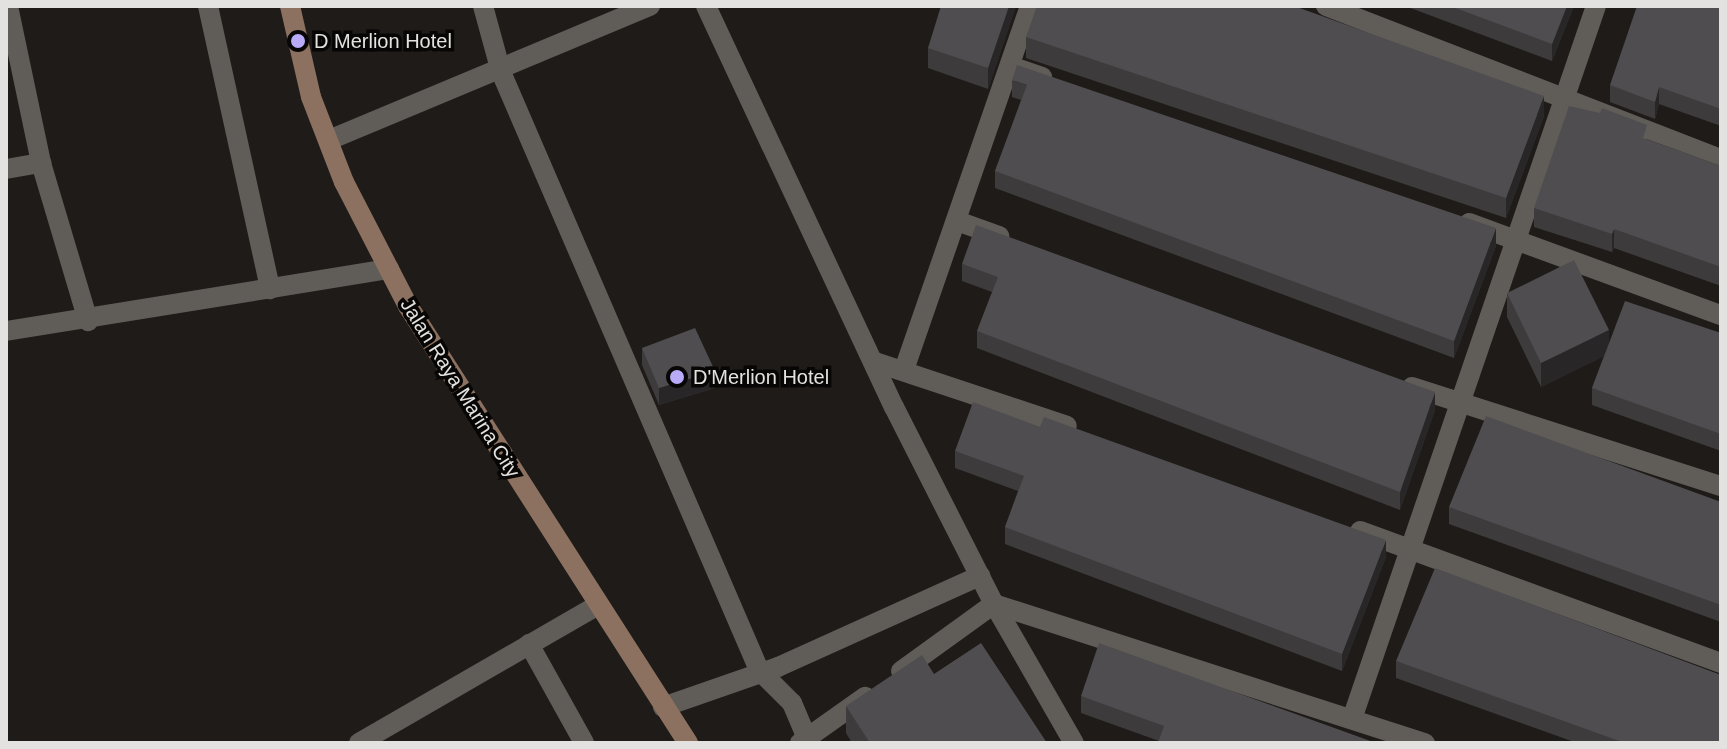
<!DOCTYPE html>
<html>
<head>
<meta charset="utf-8">
<style>
  body { margin:0 }
  #map { position:relative; width:1727px; height:749px; overflow:hidden; background:#1e1b18; font-family:Helvetica,sans-serif }
  div>[style] { position:absolute }
  [style*='--x'] { left:calc(var(--x)*1px); top:calc(var(--y)*1px); width:calc(var(--w)*1px); rotate:calc(var(--a)*1deg) }
  .minor>* { height:20px; margin:-10px; padding:0 10px; transform-origin:10px; border-radius:10px; background:#605d59 }
  .secondary>* { height:20px; margin:-10px; padding:0 10px; transform-origin:10px; border-radius:10px; background:#8d7160 }
  .wall>* { inset:0; background:#3e3b3d }
  .shaded-wall>* { inset:0; background:#292627 }
  .building>* { inset:0; background:#4f4d4f }
  .dots>* { width:22px; height:22px; translate:-50% -50%; box-sizing:border-box; border:4px solid #070605; border-radius:50% }
  span { translate:-50% -50%; white-space:nowrap; text-align:center; line-height:1.15; -webkit-text-stroke:7px #070605; paint-order:stroke }
  .poi-label { font-size:20px; color:#e4e2e0 }
  .left { translate:0 -50%; text-align:left }
  .street-label { font-size:20px; color:#e4e2e0 }
  .frame { position:absolute; inset:0; border:8px solid #e4e2e0; pointer-events:none }
</style>
</head>
<body>
<div id="map">
  <div class="minor">
    <div style="--x:8;--y:6;--w:160;--a:78.1"></div>
    <div style="--x:41;--y:163;--w:165;--a:73.4"></div>
    <div style="--x:208;--y:6;--w:290;--a:77.6"></div>
    <div style="--x:483;--y:6;--w:68;--a:74.7"></div>
    <div style="--x:501;--y:72;--w:651;--a:66.66"></div>
    <div style="--x:759;--y:670;--w:47;--a:45"></div>
    <div style="--x:792;--y:703;--w:43;--a:67"></div>
    <div style="--x:706;--y:6;--w:443;--a:64.9"></div>
    <div style="--x:894;--y:407;--w:221;--a:63.1"></div>
    <div style="--x:994;--y:604;--w:160;--a:60.1"></div>
    <div style="--x:1326;--y:6;--w:424;--a:21.2"></div>
    <div style="--x:1010;--y:66;--w:34;--a:19"></div>
    <div style="--x:329;--y:140;--w:348;--a:-22.7"></div>
    <div style="--x:6;--y:169;--w:36;--a:-10"></div>
    <div style="--x:957;--y:221;--w:45;--a:19.7"></div>
    <div style="--x:1469;--y:223;--w:268;--a:20.1"></div>
    <div style="--x:6;--y:331;--w:388;--a:-9.2"></div>
    <div style="--x:875;--y:362;--w:202;--a:18.4"></div>
    <div style="--x:905;--y:367;--w:382;--a:-70.9"></div>
    <div style="--x:1412;--y:387;--w:324;--a:17.8"></div>
    <div style="--x:1360;--y:531;--w:384;--a:20.1"></div>
    <div style="--x:529;--y:644;--w:113;--a:60.9"></div>
    <div style="--x:901;--y:671;--w:115;--a:-35.8"></div>
    <div style="--x:994;--y:604;--w:453;--a:17.9"></div>
    <div style="--x:663;--y:707;--w:122;--a:-19.2"></div>
    <div style="--x:778;--y:667;--w:222;--a:-24.3"></div>
    <div style="--x:1353;--y:716;--w:750;--a:-71.11"></div>
    <div style="--x:359;--y:743;--w:274;--a:-30"></div>
    <div style="--x:800;--y:743;--w:80;--a:-35.3"></div>
  </div>
  <div class="secondary">
    <div style="--x:290;--y:6;--w:93;--a:77"></div>
    <div style="--x:311;--y:97;--w:91;--a:68.8"></div>
    <div style="--x:344;--y:182;--w:140;--a:62.7"></div>
    <div style="--x:408;--y:306;--w:519;--a:57.35"></div>
  </div>
  <div class="wall">
    <div style="clip-path:polygon(1016px 6px,988px 89px,928px 68px,928px 48px)"></div>
    <div style="clip-path:polygon(1405px 6px,1574px 6px,1552px 61px)"></div>
    <div style="clip-path:polygon(1721px 6px,1721px 126px,1659px 104px,1655px 119px,1610px 102px,1610px 85px)"></div>
    <div style="clip-path:polygon(1026px 37px,1544px 116px,1506px 218px,1026px 58px)"></div>
    <div style="clip-path:polygon(1012px 80px,1496px 246px,1454px 358px,995px 188px,995px 171px,1021px 100px,1012px 97px)"></div>
    <div style="clip-path:polygon(1647px 139px,1721px 166px,1721px 286px,1614px 248px,1612px 252px,1534px 227px,1534px 208px)"></div>
    <div style="clip-path:polygon(962px 264px,1435px 410px,1400px 510px,977px 348px,977px 331px,992px 292px,962px 281px)"></div>
    <div style="clip-path:polygon(1507px 293px,1609px 344px,1721px 333px,1721px 451px,1592px 405px,1592px 388px,1604px 356px,1541px 387px,1507px 317px)"></div>
    <div style="clip-path:polygon(642px 348px,715px 388px,659px 405px,642px 365px)"></div>
    <div style="clip-path:polygon(955px 451px,1386px 557px,1342px 671px,1005px 544px,1005px 527px,1018px 491px,955px 468px)"></div>
    <div style="clip-path:polygon(1721px 502px,1721px 622px,1449px 524px,1449px 507px)"></div>
    <div style="clip-path:polygon(1396px 661px,1721px 743px,1577px 743px,1396px 678px)"></div>
    <div style="clip-path:polygon(1081px 696px,1376px 743px,1159px 741px,1081px 713px)"></div>
    <div style="clip-path:polygon(846px 706px,1047px 743px,852px 743px,846px 733px)"></div>
  </div>
  <div class="shaded-wall">
    <div style="clip-path:polygon(1009px 6px,1016px 6px,988px 89px,988px 68px)"></div>
    <div style="clip-path:polygon(1567px 6px,1574px 6px,1552px 61px,1552px 44px)"></div>
    <div style="clip-path:polygon(1659px 87px,1659px 104px,1655px 119px,1655px 102px)"></div>
    <div style="clip-path:polygon(1544px 96px,1544px 116px,1506px 218px,1506px 198px)"></div>
    <div style="clip-path:polygon(1496px 228px,1496px 246px,1454px 358px,1454px 341px)"></div>
    <div style="clip-path:polygon(1614px 229px,1614px 248px,1612px 252px,1612px 234px)"></div>
    <div style="clip-path:polygon(1609px 330px,1609px 354px,1541px 387px,1541px 363px)"></div>
    <div style="clip-path:polygon(715px 371px,715px 388px,659px 405px,659px 388px)"></div>
    <div style="clip-path:polygon(1435px 392px,1435px 410px,1400px 510px,1400px 492px)"></div>
    <div style="clip-path:polygon(1386px 540px,1386px 557px,1342px 671px,1342px 654px)"></div>
  </div>
  <div class="building">
    <div style="clip-path:polygon(941px 6px,1009px 6px,988px 68px,928px 48px)"></div>
    <div style="clip-path:polygon(1037px 6px,1294px 6px,1544px 96px,1506px 198px,1026px 37px)"></div>
    <div style="clip-path:polygon(1450px 6px,1567px 6px,1552px 44px)"></div>
    <div style="clip-path:polygon(1637px 6px,1721px 6px,1721px 109px,1659px 87px,1655px 102px,1610px 85px)"></div>
    <div style="clip-path:polygon(1017px 65px,1496px 228px,1454px 341px,995px 171px,1027px 85px,1012px 80px)"></div>
    <div style="clip-path:polygon(1569px 106px,1600px 113px,1602px 108px,1647px 125px,1643px 138px,1721px 166px,1721px 267px,1614px 229px,1612px 234px,1534px 208px)"></div>
    <div style="clip-path:polygon(976px 225px,1435px 392px,1400px 492px,977px 331px,998px 277px,962px 264px)"></div>
    <div style="clip-path:polygon(1574px 260px,1609px 330px,1541px 363px,1507px 293px)"></div>
    <div style="clip-path:polygon(1625px 301px,1721px 333px,1721px 434px,1592px 388px)"></div>
    <div style="clip-path:polygon(695px 328px,715px 371px,659px 388px,642px 348px)"></div>
    <div style="clip-path:polygon(973px 402px,1040px 427px,1044px 417px,1386px 540px,1342px 654px,1005px 527px,1024px 476px,955px 451px)"></div>
    <div style="clip-path:polygon(1486px 416px,1721px 502px,1721px 605px,1449px 507px)"></div>
    <div style="clip-path:polygon(1435px 568px,1721px 675px,1721px 743px,1625px 743px,1396px 661px)"></div>
    <div style="clip-path:polygon(981px 643px,1047px 743px,870px 743px,846px 706px,922px 655px,934px 674px)"></div>
    <div style="clip-path:polygon(1099px 643px,1376px 743px,1158px 743px,1164px 726px,1081px 696px)"></div>
  </div>
  <div class="dots">
    <div style="left:298px;top:41px;background:#b9abf7"></div>
    <div style="left:677px;top:377px;background:#b9abf7"></div>
  </div>
  <div class="poi-label">
    <span class="left" style="left:314px;top:41px">D Merlion Hotel</span>
    <span class="left" style="left:693px;top:377px">D'Merlion Hotel</span>
  </div>
  <div class="street-label">
    <span style="left:460px;top:388px;rotate:58deg">Jalan Raya Marina City</span>
  </div>
  <div class="frame"></div>
</div>
</body>
</html>
